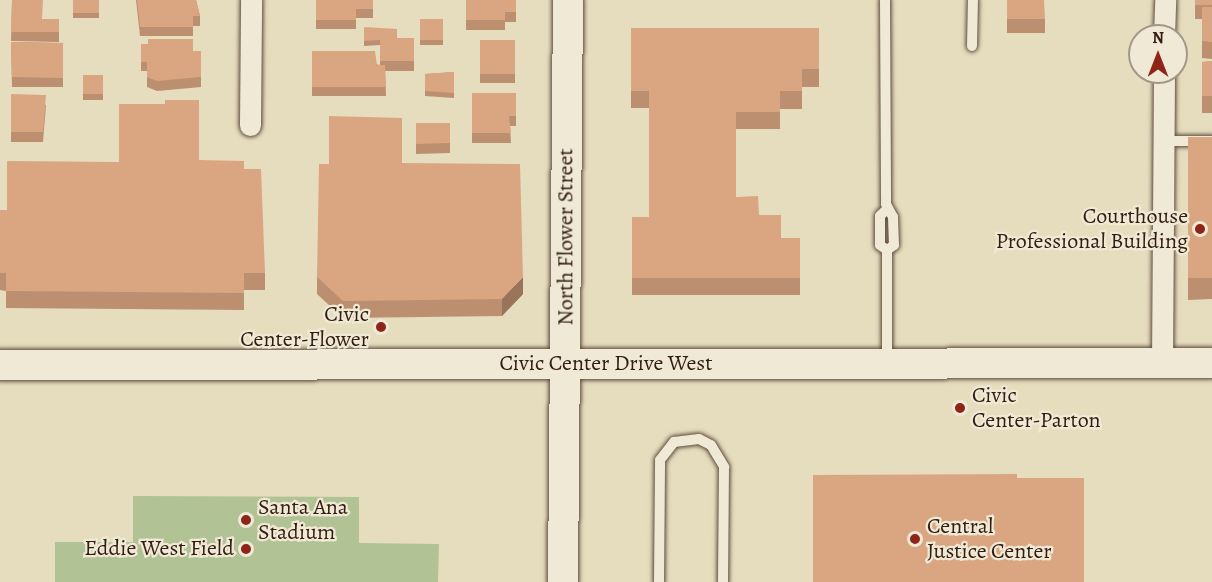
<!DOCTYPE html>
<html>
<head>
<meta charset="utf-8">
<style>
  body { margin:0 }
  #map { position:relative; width:1212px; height:582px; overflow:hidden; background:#e6ddbf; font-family:Alegreya,serif }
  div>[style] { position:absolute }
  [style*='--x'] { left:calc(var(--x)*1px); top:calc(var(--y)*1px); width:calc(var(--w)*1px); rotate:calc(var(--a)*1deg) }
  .green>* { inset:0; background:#b1c295 }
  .roads { filter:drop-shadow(0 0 2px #604d3c) drop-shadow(0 0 2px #604d3c) }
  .service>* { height:10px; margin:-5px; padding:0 5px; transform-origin:5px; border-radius:5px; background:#efe9d5 }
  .minor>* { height:21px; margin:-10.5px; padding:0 10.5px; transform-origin:10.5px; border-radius:10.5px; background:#efe9d5 }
  .secondary>* { height:30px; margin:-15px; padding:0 15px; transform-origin:15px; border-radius:15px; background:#efe9d5 }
  .wall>* { inset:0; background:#bb8f6f }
  .shaded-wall>* { inset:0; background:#99745a }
  .building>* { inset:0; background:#daa681 }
  .dots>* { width:16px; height:16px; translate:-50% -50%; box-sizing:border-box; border:3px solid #efe9d5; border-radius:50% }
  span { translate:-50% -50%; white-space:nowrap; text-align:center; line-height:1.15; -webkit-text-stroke:4.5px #efe9d5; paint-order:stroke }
  .poi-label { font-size:22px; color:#331d11 }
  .right { translate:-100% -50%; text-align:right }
  .left { translate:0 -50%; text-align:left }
  .street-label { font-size:22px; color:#331d11 }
  .north { position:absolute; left:1128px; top:24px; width:60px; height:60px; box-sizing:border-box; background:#efe9d5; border:2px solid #a49787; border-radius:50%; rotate:0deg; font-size:16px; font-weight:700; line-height:24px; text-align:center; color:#331d11 }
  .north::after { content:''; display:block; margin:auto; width:21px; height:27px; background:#8f2418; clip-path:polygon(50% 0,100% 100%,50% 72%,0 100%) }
</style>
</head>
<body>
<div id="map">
  <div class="green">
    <div style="clip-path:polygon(133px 496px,359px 497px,359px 543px,439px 544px,438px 582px,55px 582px,55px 542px,133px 542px)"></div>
  </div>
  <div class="roads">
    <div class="service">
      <div style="--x:885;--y:0;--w:204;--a:89.7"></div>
      <div style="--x:886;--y:204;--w:15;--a:62"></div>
      <div style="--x:893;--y:217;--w:28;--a:88"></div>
      <div style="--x:894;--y:245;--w:9;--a:144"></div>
      <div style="--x:972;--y:46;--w:46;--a:-88.8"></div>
      <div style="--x:1164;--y:141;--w:48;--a:0"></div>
      <div style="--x:887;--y:209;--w:10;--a:135"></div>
      <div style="--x:880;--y:216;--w:29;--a:90"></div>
      <div style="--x:880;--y:245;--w:9;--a:36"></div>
      <div style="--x:887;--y:250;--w:113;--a:90"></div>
      <div style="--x:659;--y:582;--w:122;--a:-89.5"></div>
      <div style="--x:660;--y:460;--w:23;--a:-52"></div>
      <div style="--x:674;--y:442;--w:25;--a:-7"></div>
      <div style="--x:699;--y:439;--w:13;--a:27"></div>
      <div style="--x:711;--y:445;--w:26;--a:59"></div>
      <div style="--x:724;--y:467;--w:115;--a:90.5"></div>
    </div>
    <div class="minor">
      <div style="--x:1164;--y:36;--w:36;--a:-88"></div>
      <div style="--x:250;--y:125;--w:125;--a:-89.5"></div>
      <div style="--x:1162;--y:363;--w:291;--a:-89.6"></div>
    </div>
    <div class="secondary">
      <div style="--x:0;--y:365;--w:1212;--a:-0.09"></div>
      <div style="--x:563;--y:582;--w:582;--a:-89.51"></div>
    </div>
  </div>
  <div class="wall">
    <div style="clip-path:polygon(12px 0,42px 19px,59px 19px,59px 42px,11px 41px)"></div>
    <div style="clip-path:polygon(73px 0,99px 0,99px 18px,73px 18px)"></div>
    <div style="clip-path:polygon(136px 0,196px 0,200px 16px,200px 26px,193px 26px,193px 36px,140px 36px)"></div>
    <div style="clip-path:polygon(316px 0,373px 0,373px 18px,356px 18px,356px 29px,316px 29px)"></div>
    <div style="clip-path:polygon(466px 0,516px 0,516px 22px,505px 22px,505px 30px,466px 30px)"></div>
    <div style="clip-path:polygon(1007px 0,1045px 19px,1045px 33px,1007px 33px)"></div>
    <div style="clip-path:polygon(1195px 0,1212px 0,1212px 59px,1202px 58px,1202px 19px,1195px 19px)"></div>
    <div style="clip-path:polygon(420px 19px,443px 19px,443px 45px,420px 45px)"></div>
    <div style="clip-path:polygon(364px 27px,397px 38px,414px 38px,414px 71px,385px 71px,386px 96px,312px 96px,312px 51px,380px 65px,380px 45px,364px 46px)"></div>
    <div style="clip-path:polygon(631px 28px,819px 28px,819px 87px,802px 87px,802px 109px,780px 109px,780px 129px,736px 129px,736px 197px,759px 215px,781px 238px,800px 238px,800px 295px,632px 295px,632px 217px,649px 217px,649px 108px,631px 108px)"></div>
    <div style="clip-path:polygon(480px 40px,515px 40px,515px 83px,480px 83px)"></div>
    <div style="clip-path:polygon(11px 42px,63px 43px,63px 87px,12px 87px)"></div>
    <div style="clip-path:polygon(141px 44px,193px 51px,201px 51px,201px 87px,157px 91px,147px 87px,147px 71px,141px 71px)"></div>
    <div style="clip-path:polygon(1212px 61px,1212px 113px,1202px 113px,1202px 62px)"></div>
    <div style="clip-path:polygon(454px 72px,454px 98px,425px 96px,425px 74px)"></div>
    <div style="clip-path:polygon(83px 75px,103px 75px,103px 100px,83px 100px)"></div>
    <div style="clip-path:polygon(472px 93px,516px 93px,516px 126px,510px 126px,511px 143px,472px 143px)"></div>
    <div style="clip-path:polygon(11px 94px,46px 105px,43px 142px,11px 142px)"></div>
    <div style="clip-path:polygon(416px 123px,450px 123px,450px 153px,416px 154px)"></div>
    <div style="clip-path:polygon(1188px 137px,1212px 137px,1212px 299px,1188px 300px)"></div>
    <div style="clip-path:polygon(199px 160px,244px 169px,265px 273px,265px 290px,244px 290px,244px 310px,6px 308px,6px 291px,0 290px,0 210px,7px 210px,119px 162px)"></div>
    <div style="clip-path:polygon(402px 163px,523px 294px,502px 316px,343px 318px,317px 294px,317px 277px,329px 164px)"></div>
  </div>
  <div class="shaded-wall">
    <div style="clip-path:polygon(523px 277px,523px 294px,502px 316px,502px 299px)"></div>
  </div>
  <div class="building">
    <div style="clip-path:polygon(12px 0,43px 0,42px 19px,59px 19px,59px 32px,11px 32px)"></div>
    <div style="clip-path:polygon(73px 0,99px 0,99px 13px,73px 13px)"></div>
    <div style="clip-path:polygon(137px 0,196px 0,200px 16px,193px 16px,193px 27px,140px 27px)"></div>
    <div style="clip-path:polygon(316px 0,373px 0,373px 9px,356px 9px,356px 20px,316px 20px)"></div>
    <div style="clip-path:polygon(466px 0,516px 0,516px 12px,505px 12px,505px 20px,466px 20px)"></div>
    <div style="clip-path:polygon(1007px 0,1044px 0,1045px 19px,1007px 19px)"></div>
    <div style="clip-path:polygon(1195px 0,1212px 0,1212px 5px,1195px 5px)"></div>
    <div style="clip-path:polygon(1202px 7px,1212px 7px,1212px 42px,1202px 41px)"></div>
    <div style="clip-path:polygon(420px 19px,443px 19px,443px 40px,420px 40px)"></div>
    <div style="clip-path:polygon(364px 27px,397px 29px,397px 38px,380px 38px,380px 40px,364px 41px)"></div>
    <div style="clip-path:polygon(631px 28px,819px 28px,819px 69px,802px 69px,802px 91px,780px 91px,780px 112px,736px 112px,736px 197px,758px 196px,759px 215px,781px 215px,781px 238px,800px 238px,800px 278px,632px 278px,632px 217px,649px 217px,649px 91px,631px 91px)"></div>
    <div style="clip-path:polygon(380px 38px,414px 38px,414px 61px,380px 61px)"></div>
    <div style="clip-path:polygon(148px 39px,193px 39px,193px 51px,201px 51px,201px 77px,157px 81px,147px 77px,147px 62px,141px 62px,141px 44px,148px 44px)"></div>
    <div style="clip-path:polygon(480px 40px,515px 40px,515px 74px,480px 74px)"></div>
    <div style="clip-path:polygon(11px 42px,63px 43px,63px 78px,12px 77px)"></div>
    <div style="clip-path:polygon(312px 51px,375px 51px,377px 65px,385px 65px,386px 87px,312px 87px)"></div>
    <div style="clip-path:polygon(1212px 61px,1212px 96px,1202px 96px,1202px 62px)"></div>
    <div style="clip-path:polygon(454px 72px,454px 93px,425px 91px,425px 74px)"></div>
    <div style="clip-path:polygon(83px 75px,103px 75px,103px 94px,83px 94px)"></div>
    <div style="clip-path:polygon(472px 93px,516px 93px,516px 116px,509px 116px,511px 133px,472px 133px)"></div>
    <div style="clip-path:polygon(11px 94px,46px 95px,43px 132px,11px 132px)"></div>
    <div style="clip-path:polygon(165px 100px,199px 100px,199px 160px,244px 161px,244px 169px,261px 169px,265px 273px,244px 273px,244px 293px,6px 291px,6px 273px,0 273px,0 210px,7px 210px,7px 161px,119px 162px,119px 104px,165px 104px)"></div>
    <div style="clip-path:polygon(329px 116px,402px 118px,402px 163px,520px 164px,523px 277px,502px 299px,343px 301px,317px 277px,319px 164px,329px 164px)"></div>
    <div style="clip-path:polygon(416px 123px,450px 123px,450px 143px,416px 144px)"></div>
    <div style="clip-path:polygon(1188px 137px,1212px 137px,1212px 278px,1188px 278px)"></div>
    <div style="clip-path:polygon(1017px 474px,1017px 582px,813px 582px,813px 475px)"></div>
    <div style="clip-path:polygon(1017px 478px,1084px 478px,1084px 582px,1017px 582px)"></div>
  </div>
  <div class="dots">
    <div style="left:1200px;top:229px;background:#8f2418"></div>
    <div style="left:381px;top:327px;background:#8f2418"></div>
    <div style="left:960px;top:408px;background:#8f2418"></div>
    <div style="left:246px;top:520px;background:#8f2418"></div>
    <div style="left:915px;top:539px;background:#8f2418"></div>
    <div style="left:246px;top:549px;background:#8f2418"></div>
  </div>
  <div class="poi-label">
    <span class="right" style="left:1188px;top:229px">Courthouse<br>Professional Building</span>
    <span class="right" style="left:369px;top:327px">Civic<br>Center-Flower</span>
    <span class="left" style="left:972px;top:408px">Civic<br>Center-Parton</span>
    <span class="left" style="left:258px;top:520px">Santa Ana<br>Stadium</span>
    <span class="left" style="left:927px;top:539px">Central<br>Justice Center</span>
    <span class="right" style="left:234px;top:549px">Eddie West Field</span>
  </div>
  <div class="street-label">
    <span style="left:566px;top:237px;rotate:-90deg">North Flower Street</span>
    <span style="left:606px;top:364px">Civic Center Drive West</span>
  </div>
  <div class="north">N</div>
</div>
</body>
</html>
